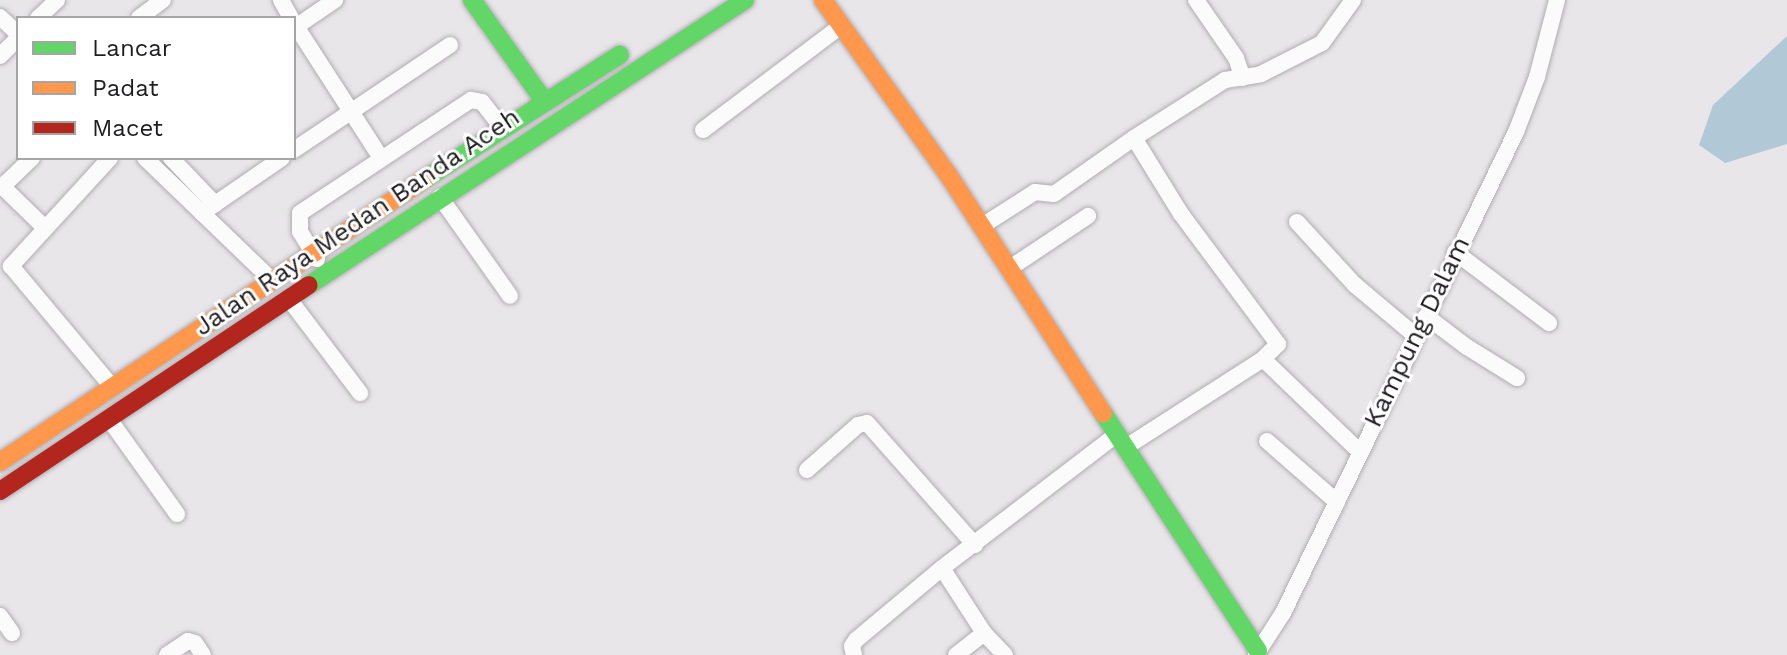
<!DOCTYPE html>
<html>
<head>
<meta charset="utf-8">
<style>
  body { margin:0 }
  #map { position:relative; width:1787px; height:655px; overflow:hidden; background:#e9e6ea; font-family:"Work Sans",sans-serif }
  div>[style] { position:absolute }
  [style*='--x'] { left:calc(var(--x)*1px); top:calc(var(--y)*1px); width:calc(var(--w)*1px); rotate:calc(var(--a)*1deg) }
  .water>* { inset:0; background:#b1c8d6 }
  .roads { filter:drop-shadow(0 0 2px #b0adb0) drop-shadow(0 0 2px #b0adb0) }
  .street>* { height:16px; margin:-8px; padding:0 8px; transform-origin:8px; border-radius:8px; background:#fcfbfc }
  .fast>* { height:18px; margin:-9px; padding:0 9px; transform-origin:9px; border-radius:9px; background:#63d668 }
  .slow>* { height:18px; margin:-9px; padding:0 9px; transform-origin:9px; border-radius:9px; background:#ff974d }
  .jam>* { height:18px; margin:-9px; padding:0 9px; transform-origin:9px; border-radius:9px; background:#b3261e }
  span { translate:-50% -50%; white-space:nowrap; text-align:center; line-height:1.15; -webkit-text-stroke:6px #fff; paint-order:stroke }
  .street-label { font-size:26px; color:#1f1d20 }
  .legend { position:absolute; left:16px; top:16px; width:280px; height:144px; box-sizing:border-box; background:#fff; border:2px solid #a5a5a6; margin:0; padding:10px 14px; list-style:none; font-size:24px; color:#1f1d20 }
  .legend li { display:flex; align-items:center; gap:16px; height:40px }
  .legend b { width:40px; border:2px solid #a5a5a6 }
</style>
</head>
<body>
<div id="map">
  <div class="water">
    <div style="clip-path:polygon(1787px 36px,1787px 144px,1725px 163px,1699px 145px,1713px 105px)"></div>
  </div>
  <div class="roads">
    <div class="street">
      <div style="--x:281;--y:0;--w:21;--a:61"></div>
      <div style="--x:1196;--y:0;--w:70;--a:55.4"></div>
      <div style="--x:1236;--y:58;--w:21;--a:71"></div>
      <div style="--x:0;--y:17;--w:25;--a:43"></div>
      <div style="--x:38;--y:18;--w:26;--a:-43"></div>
      <div style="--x:139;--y:18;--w:30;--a:-37"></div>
      <div style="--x:294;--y:23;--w:161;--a:57.2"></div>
      <div style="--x:294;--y:28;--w:50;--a:-34.3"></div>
      <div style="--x:0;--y:56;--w:25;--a:-45"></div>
      <div style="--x:703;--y:130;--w:173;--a:-37"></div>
      <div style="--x:294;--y:150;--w:188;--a:-33.9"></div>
      <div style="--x:32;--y:158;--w:35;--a:136"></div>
      <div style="--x:7;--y:182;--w:7;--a:106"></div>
      <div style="--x:5;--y:189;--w:54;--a:44.3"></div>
      <div style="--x:110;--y:158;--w:147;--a:132.5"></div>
      <div style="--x:11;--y:266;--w:159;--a:50.1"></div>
      <div style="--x:145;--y:158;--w:178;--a:43.9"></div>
      <div style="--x:171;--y:158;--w:64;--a:46.3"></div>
      <div style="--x:440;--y:197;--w:121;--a:54.7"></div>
      <div style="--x:202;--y:213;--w:97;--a:-34.5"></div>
      <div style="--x:1297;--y:222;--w:86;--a:47.4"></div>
      <div style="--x:1355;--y:285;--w:81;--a:40"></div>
      <div style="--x:982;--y:226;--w:63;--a:-32.7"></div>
      <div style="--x:1035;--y:192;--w:19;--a:6"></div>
      <div style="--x:1054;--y:194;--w:98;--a:-35"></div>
      <div style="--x:1455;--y:252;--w:118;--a:37.1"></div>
      <div style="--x:317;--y:259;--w:32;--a:-122"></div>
      <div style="--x:300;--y:232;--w:19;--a:-90"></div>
      <div style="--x:300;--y:213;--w:205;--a:-33.5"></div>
      <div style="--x:471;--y:100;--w:11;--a:10"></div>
      <div style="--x:482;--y:102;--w:34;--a:52"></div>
      <div style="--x:1010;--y:268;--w:94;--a:-33.7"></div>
      <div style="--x:289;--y:299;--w:118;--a:52.9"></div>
      <div style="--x:1426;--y:316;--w:51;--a:37.1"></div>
      <div style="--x:1467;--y:347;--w:59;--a:31.8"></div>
      <div style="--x:1263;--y:359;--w:134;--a:43.8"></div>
      <div style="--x:109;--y:419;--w:117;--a:54.4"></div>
      <div style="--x:1267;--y:441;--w:93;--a:41.1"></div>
      <div style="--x:1126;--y:447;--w:163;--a:-32.7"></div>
      <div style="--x:1263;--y:359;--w:21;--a:-45"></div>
      <div style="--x:1278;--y:344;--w:162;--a:-126.7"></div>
      <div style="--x:1181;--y:214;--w:89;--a:-121.7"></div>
      <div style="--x:1134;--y:138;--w:108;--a:-32.5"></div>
      <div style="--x:1225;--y:80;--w:36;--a:-9"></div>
      <div style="--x:1261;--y:74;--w:68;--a:-26.9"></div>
      <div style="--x:1322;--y:43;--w:53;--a:-54.2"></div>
      <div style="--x:807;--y:470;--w:68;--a:-41.4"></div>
      <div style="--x:858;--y:425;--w:9;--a:-13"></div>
      <div style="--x:867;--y:423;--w:163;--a:48.5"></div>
      <div style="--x:0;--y:616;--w:21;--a:55"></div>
      <div style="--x:167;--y:655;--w:25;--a:-34"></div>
      <div style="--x:188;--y:641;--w:7;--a:16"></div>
      <div style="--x:195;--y:643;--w:14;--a:56"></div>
      <div style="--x:854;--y:655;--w:9;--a:-103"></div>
      <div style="--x:852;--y:646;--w:7;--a:-56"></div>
      <div style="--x:856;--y:640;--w:112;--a:-39.9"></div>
      <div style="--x:956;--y:655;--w:36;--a:-38"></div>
      <div style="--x:1005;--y:655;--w:30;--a:-134"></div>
      <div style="--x:984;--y:633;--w:77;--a:-122.9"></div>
      <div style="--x:942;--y:568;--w:219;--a:-37.4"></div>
      <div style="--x:1256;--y:655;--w:50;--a:-57.3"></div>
      <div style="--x:1283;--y:613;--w:534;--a:-64.15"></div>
      <div style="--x:1516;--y:132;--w:59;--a:-69.1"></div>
      <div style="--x:1537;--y:77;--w:80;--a:-75.4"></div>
    </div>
    <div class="fast">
      <div style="--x:472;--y:0;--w:125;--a:54.4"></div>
      <div style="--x:425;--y:179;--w:231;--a:-32.5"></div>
      <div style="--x:309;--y:285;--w:521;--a:-33.17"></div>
      <div style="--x:1103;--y:413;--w:284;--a:56.9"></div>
    </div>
    <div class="slow">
      <div style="--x:823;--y:0;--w:216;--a:54.4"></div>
      <div style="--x:949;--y:176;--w:283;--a:57"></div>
      <div style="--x:0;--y:462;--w:511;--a:-33.66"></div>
    </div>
    <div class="jam">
      <div style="--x:0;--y:491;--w:371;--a:-33.7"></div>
    </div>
  </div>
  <div class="street-label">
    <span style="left:357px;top:222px;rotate:-34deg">Jalan Raya Medan Banda Aceh</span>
    <span style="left:1417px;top:332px;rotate:-64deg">Kampung Dalam</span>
  </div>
  <ul class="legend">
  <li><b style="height:10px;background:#63d668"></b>Lancar</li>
  <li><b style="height:10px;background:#ff974d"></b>Padat</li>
  <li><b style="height:10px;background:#b3261e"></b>Macet</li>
  </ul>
</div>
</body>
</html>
